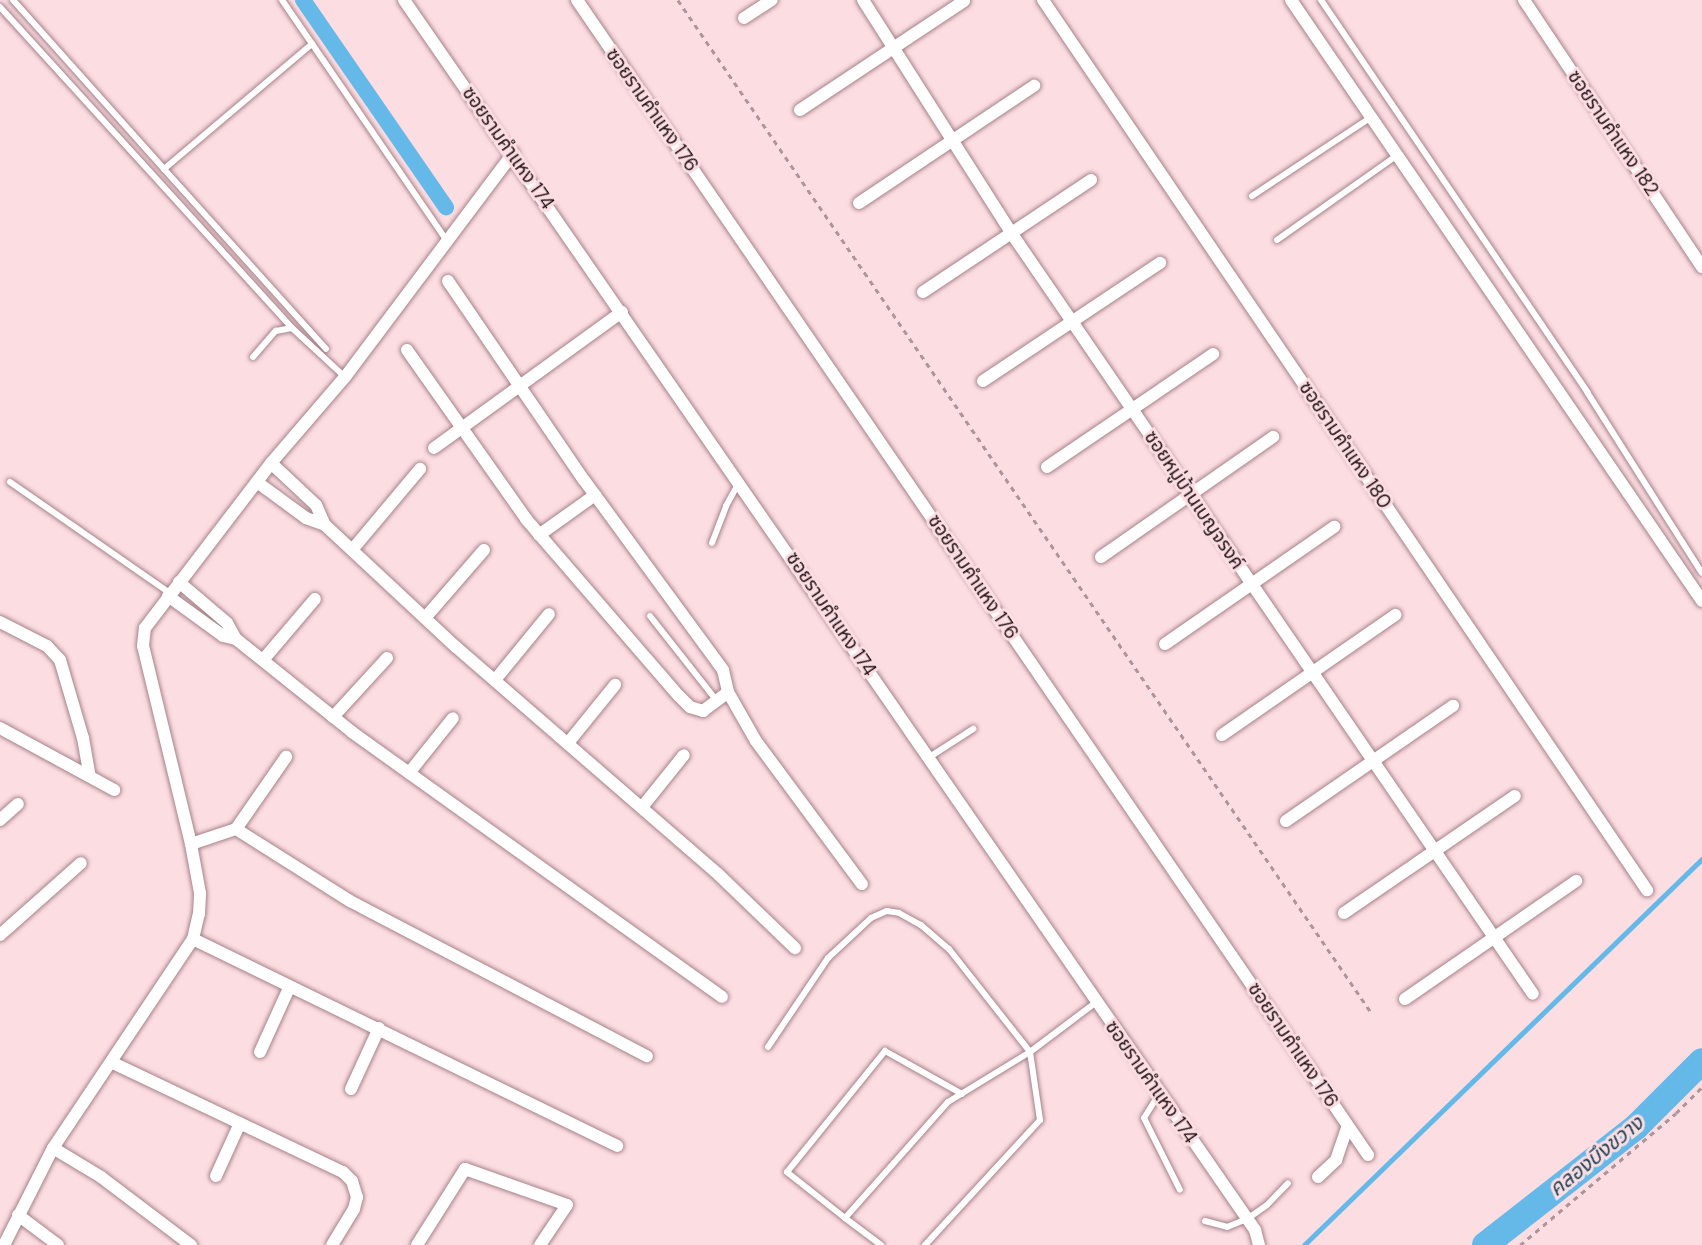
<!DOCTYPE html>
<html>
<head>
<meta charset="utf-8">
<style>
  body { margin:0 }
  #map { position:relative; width:1702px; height:1245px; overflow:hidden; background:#fcdde2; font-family:"DM Sans","Noto Sans Thai",sans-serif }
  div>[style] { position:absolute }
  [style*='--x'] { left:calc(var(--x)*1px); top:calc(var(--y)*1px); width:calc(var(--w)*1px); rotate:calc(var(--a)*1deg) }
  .stream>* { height:4.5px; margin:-2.25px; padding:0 2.25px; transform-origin:2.25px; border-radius:2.25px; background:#64b9e8 }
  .canal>* { height:16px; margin:-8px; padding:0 8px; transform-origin:8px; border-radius:8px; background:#64b9e8 }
  .river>* { height:26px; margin:-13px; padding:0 13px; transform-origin:13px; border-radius:13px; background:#64b9e8 }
  .path>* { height:2.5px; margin-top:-1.25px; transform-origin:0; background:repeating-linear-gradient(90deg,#ae9599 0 5px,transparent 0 10px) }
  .roads { filter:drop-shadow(0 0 2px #a68289) drop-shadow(0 0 2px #a68289) }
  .lane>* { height:6px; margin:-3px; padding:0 3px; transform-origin:3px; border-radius:3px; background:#fff }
  .street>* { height:12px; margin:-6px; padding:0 6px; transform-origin:6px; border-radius:6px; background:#fff }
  span { translate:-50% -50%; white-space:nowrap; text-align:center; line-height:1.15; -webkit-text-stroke:6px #fcdde2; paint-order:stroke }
  .street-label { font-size:19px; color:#1f1215 }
  .water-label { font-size:21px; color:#204559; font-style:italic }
</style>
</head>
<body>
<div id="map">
  <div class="stream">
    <div style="--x:1304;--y:1245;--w:554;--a:-44.12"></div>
  </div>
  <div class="canal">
    <div style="--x:303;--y:0;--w:252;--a:55.4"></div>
  </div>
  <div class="river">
    <div style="--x:1485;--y:1245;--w:192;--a:-38"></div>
    <div style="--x:1636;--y:1127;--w:93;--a:-45"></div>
  </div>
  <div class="path">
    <div style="--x:678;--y:0;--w:1227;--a:55.6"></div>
    <div style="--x:1520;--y:1245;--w:204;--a:-40.2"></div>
    <div style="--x:1676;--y:1113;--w:37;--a:-45"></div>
  </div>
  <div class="roads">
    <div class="lane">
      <div style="--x:13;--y:0;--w:227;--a:48.2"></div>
      <div style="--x:164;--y:169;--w:194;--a:-40.2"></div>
      <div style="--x:282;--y:0;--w:292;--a:55.6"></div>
      <div style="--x:1321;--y:0;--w:474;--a:55.8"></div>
      <div style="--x:1587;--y:392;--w:214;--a:57.6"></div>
      <div style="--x:0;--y:7;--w:434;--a:47.7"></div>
      <div style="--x:164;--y:169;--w:242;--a:48"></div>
      <div style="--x:1252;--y:196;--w:141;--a:-33.5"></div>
      <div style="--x:1277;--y:240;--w:146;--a:-35.2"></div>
      <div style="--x:253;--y:357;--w:35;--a:-49"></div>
      <div style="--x:276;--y:331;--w:16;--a:-11"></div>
      <div style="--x:292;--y:328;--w:72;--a:42.8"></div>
      <div style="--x:10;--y:482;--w:195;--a:34.8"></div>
      <div style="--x:712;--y:543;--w:40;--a:-69"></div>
      <div style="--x:726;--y:506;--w:25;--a:-61"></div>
      <div style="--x:650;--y:616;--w:108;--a:51.8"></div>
      <div style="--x:928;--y:758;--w:54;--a:-32.8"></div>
      <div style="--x:768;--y:1047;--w:107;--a:-56"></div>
      <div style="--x:828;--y:958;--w:59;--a:-42.9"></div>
      <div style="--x:871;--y:918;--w:17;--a:-24"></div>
      <div style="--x:887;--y:911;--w:12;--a:9"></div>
      <div style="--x:899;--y:913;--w:25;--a:29"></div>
      <div style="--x:921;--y:925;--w:37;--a:41"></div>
      <div style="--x:949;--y:949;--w:131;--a:51.8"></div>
      <div style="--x:1030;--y:1052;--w:81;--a:-37"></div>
      <div style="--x:1159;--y:1094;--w:28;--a:122"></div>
      <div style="--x:1144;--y:1118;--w:80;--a:63.4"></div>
      <div style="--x:845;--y:1218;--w:74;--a:-141.6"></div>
      <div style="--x:787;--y:1172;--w:156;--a:-51"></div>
      <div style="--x:885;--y:1051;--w:88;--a:29.2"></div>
      <div style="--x:1205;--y:1221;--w:23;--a:15"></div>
      <div style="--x:1227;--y:1227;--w:22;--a:-22"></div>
      <div style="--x:1247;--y:1219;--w:24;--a:-35"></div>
      <div style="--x:1267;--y:1205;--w:30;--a:-46"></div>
      <div style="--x:881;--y:1245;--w:45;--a:-143.1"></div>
      <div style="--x:845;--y:1218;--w:155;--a:-48.4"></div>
      <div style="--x:948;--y:1102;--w:96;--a:-31.4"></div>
      <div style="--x:1030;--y:1052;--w:69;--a:81.6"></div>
      <div style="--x:1040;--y:1120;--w:170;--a:132.6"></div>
    </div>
    <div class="street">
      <div style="--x:404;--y:0;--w:1496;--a:55.32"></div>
      <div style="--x:1255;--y:1230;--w:16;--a:75"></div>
      <div style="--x:577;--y:0;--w:1400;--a:55.59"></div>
      <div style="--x:863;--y:0;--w:277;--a:57.5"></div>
      <div style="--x:1012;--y:234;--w:921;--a:55.57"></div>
      <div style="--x:1043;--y:0;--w:1076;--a:55.84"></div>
      <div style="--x:1291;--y:0;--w:728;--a:55.63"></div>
      <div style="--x:1524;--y:0;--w:321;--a:56.3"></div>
      <div style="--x:744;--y:18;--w:33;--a:-33"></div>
      <div style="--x:800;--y:110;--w:197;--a:-33.6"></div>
      <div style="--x:859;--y:203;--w:211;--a:-33.8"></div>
      <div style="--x:448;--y:281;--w:241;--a:55.7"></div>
      <div style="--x:584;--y:480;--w:235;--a:53.8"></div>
      <div style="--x:723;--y:670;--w:23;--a:77"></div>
      <div style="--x:728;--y:692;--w:56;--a:60.3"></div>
      <div style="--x:756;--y:741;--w:178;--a:53.5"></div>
      <div style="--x:923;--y:292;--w:202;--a:-33.7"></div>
      <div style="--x:407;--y:350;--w:207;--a:54.8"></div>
      <div style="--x:526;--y:519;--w:234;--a:49.2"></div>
      <div style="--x:679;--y:696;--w:16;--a:45"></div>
      <div style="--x:690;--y:707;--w:14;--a:17"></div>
      <div style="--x:703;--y:711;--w:31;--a:-37"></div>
      <div style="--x:983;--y:381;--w:213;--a:-33.7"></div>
      <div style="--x:434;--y:448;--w:232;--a:-35.9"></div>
      <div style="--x:271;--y:463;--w:62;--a:43"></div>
      <div style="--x:316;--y:505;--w:22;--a:66"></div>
      <div style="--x:1047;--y:467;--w:201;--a:-34.2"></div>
      <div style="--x:257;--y:482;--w:61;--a:36.3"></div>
      <div style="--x:306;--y:518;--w:20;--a:20"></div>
      <div style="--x:325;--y:525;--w:179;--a:43"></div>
      <div style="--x:456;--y:647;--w:347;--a:40.9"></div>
      <div style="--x:718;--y:874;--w:107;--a:43.9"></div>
      <div style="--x:539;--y:535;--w:69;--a:-35.5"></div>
      <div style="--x:352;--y:550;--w:106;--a:-50"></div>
      <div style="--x:1101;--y:557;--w:210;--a:-34.9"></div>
      <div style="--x:179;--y:582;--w:63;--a:40.5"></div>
      <div style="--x:227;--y:623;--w:18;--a:61"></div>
      <div style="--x:168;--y:596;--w:68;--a:36"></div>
      <div style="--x:223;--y:636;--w:13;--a:13"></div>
      <div style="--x:236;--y:639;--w:149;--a:38.7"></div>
      <div style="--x:352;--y:732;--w:455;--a:35.6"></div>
      <div style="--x:425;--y:618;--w:90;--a:-49.1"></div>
      <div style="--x:0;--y:622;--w:53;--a:27.1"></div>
      <div style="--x:47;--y:646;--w:19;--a:47"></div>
      <div style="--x:60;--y:660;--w:81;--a:73.6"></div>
      <div style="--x:83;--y:738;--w:36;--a:80"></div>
      <div style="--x:1165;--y:644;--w:206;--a:-34.7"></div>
      <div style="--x:263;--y:660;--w:80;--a:-49.6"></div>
      <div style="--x:495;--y:680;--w:85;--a:-50.7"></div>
      <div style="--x:333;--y:717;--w:80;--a:-47.5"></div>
      <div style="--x:0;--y:728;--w:130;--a:28.5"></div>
      <div style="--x:1222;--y:735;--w:211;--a:-34.7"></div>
      <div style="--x:568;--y:743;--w:75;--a:-51"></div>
      <div style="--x:409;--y:773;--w:70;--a:-51.3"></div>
      <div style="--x:643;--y:806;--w:65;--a:-51.2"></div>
      <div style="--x:0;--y:820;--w:24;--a:-42"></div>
      <div style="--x:1286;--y:821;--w:203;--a:-34.6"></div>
      <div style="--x:236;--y:829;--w:88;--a:-55.2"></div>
      <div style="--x:191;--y:844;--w:47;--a:-18.4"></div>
      <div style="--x:236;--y:829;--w:135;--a:32.3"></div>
      <div style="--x:350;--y:901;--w:335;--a:27.6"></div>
      <div style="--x:1344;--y:913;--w:207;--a:-34.4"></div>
      <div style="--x:0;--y:935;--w:108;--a:-41.6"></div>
      <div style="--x:193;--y:939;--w:472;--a:26"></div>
      <div style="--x:1405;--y:999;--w:208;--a:-34.6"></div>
      <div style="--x:260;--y:1052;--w:72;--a:-65.6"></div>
      <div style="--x:113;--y:1063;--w:255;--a:25.4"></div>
      <div style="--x:343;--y:1172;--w:13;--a:45"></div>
      <div style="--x:352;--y:1181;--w:17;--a:73"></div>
      <div style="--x:357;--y:1197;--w:12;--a:104"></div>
      <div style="--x:354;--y:1209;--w:42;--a:121.4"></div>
      <div style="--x:351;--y:1089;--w:67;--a:-65.3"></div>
      <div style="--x:53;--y:1148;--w:56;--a:31.1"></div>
      <div style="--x:101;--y:1177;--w:113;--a:37.1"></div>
      <div style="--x:216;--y:1176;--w:58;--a:-65.6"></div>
      <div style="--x:1318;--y:1177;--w:25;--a:-43"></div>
      <div style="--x:1336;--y:1160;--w:36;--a:-71"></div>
      <div style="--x:18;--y:1215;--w:50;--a:36.9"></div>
      <div style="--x:4;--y:1245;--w:109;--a:-63.2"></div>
      <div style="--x:53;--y:1148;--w:252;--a:-56.2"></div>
      <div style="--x:193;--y:939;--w:26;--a:-77"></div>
      <div style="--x:199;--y:914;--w:21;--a:-87"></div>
      <div style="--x:200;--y:893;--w:50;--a:-100.4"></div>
      <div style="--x:191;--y:844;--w:204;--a:-103.6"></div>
      <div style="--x:143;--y:646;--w:18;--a:-84"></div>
      <div style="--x:145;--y:628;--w:208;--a:-52.6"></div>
      <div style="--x:271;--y:463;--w:113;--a:-49.3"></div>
      <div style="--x:345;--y:377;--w:280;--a:-53.1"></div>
      <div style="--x:417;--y:1245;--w:90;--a:-57.7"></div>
      <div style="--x:465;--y:1169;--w:108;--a:19.4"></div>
      <div style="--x:567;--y:1205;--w:48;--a:124"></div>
    </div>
  </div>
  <div class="street-label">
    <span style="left:652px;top:110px;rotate:55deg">ซอยรามคำแหง 176</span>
    <span style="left:1613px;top:133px;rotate:56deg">ซอยรามคำแหง 182</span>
    <span style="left:508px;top:148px;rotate:55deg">ซอยรามคำแหง 174</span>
    <span style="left:1345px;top:445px;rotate:56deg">ซอยรามคำแหง 180</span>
    <span style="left:1194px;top:500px;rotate:56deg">ซอยหมู่บ้านเบญจรงค์</span>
    <span style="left:973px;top:577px;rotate:56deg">ซอยรามคำแหง 176</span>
    <span style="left:831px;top:614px;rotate:56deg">ซอยรามคำแหง 174</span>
    <span style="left:1293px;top:1045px;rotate:56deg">ซอยรามคำแหง 176</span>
    <span style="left:1151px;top:1082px;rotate:55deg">ซอยรามคำแหง 174</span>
  </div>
  <div class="water-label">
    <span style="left:1596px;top:1156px;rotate:-39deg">คลองบึงขวาง</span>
  </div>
</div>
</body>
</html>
